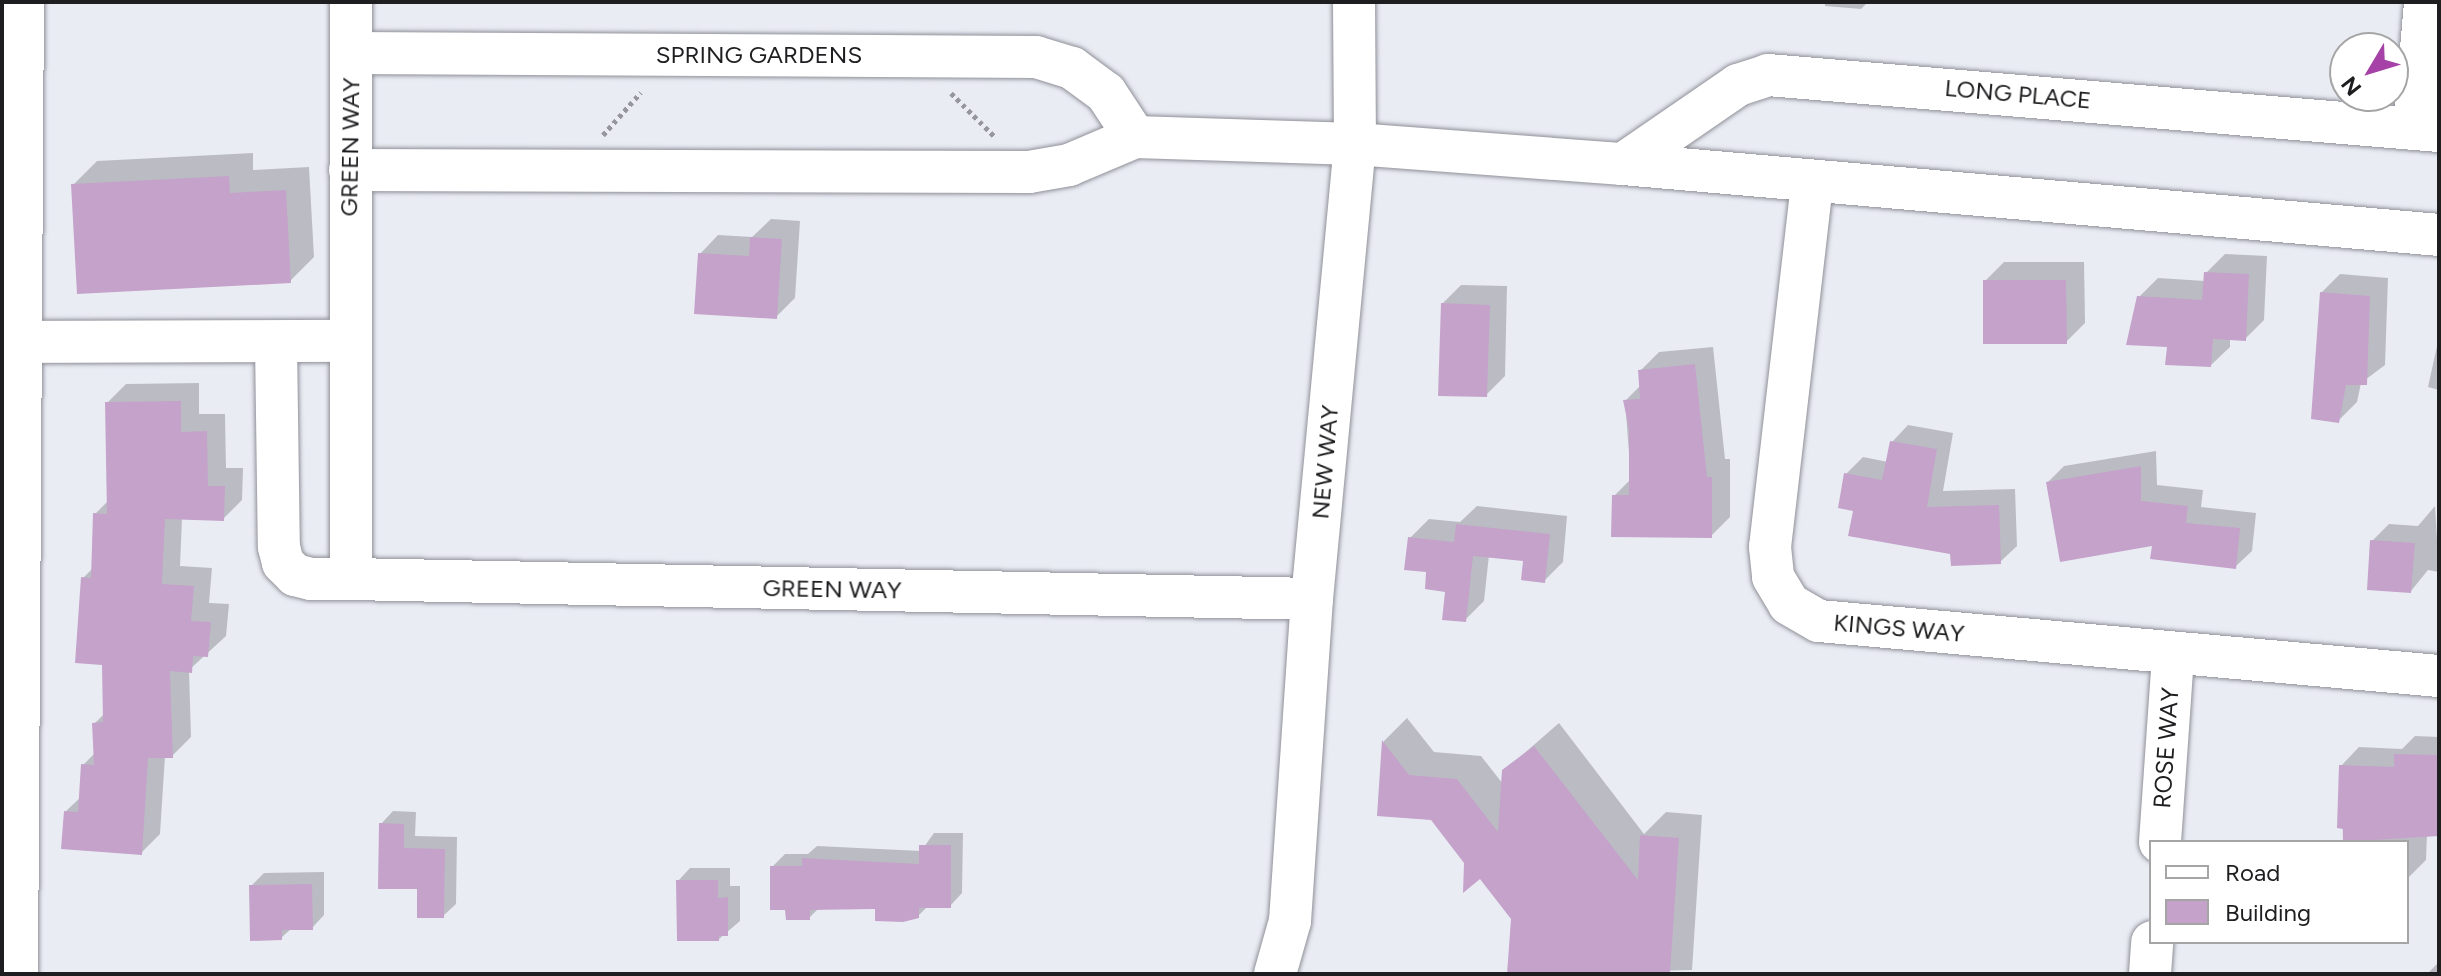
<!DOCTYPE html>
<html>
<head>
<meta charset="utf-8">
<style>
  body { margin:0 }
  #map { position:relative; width:2441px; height:976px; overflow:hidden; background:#eaecf4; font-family:Figtree,sans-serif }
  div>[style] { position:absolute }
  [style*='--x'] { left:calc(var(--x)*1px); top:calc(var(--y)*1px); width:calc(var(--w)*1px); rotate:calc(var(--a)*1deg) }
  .shadow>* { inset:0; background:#0003 }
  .building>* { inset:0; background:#c4a2ca }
  .path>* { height:5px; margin-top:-2.5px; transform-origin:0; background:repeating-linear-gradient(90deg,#96979d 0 4px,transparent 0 8px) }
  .roads { filter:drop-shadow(0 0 2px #8f9098) drop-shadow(0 0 2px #8f9098) }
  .minor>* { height:42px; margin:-21px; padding:0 21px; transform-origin:21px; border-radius:21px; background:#fff }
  span { translate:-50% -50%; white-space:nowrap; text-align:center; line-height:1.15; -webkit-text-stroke:8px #fff; paint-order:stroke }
  .street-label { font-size:24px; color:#1e1e21 }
  .frame { position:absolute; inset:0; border:4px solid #1e1e21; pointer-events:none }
  .legend { position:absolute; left:2149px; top:840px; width:260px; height:104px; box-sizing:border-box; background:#fff; border:2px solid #a5a5a6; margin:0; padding:10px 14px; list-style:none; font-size:24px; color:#1e1e21 }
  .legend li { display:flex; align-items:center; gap:16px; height:40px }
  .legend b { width:40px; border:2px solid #a5a5a6 }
  .north { position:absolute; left:2329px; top:32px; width:80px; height:80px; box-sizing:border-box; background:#fff; border:2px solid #a5a5a6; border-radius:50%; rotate:232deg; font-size:22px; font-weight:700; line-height:32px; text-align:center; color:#1e1e21 }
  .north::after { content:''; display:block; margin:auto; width:28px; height:36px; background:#a541a7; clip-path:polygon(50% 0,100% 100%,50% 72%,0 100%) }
</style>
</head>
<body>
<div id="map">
  <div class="shadow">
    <div style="clip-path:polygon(1825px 2px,1868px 2px,1861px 9px,1825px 6px)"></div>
    <div style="clip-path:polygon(253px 153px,253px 170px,309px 167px,314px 257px,290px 281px,73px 185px,97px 161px)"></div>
    <div style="clip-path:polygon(771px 219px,800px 221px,795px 298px,776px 317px,700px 254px,718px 235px,752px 237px)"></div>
    <div style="clip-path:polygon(2225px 254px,2267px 256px,2264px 320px,2245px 339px,2230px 338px,2230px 347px,2211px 365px,2169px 345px,2128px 343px,2139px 297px,2158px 278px,2205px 281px,2206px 273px)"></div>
    <div style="clip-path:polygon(2004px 262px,2084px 262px,2085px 323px,2066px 342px,1985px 281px)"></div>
    <div style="clip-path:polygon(2340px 274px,2388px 278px,2385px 365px,2361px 383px,2357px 402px,2338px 421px,2321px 293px)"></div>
    <div style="clip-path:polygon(1461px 285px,1507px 286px,1505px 376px,1486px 395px,1442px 304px)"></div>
    <div style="clip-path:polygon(2439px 337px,2439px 390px,2428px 387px)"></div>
    <div style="clip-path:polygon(1713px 347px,1725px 459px,1730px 459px,1730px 517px,1711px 536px,1614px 496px,1631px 479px,1625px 401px,1641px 385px,1640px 371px,1659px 352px)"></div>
    <div style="clip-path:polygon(199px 383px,199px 414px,225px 414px,226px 468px,243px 468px,242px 500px,223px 519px,182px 518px,180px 566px,212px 568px,209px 603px,229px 604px,226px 636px,189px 670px,191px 737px,172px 756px,165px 756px,160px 834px,141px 853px,66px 811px,81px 797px,83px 765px,95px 753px,94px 724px,105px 713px,104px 664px,83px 578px,93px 568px,95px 514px,109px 500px,107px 403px,126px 384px)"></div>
    <div style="clip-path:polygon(1908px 425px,1953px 433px,1943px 491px,2015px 489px,2017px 546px,2000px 562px,1952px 552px,1855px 509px,1846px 474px,1863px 457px,1888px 462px,1892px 442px)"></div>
    <div style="clip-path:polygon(2156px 451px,2157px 485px,2203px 490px,2201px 507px,2256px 513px,2252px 551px,2235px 567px,2154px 544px,2048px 482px,2064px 466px)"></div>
    <div style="clip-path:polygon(1477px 506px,1567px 516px,1563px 562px,1544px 581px,1525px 560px,1489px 555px,1484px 601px,1465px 620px,1410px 538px,1429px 519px,1460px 522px)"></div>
    <div style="clip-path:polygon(2435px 506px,2439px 572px,2428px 570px,2411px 591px,2372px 541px,2389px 524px,2418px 526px)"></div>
    <div style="clip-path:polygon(1407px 718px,1434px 752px,1481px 756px,1503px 784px,1504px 771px,1559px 723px,1644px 834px,1666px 812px,1702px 815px,1692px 970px,1510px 974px,1513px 919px,1480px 876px,1432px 818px,1379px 814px,1384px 741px)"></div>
    <div style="clip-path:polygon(2415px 736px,2439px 737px,2439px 835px,2427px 834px,2426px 860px,2407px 879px,2407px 842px,2343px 842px,2341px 766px,2359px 747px,2402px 749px)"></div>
    <div style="clip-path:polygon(393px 811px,416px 812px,415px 836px,457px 837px,456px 904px,443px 916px,381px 824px)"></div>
    <div style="clip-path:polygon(934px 833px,963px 833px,962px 893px,950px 906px,928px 906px,918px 916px,877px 907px,819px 908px,809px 918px,772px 867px,785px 854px,808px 854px,817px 846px,921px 851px)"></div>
    <div style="clip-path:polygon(690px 868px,730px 868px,730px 886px,740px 886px,740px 921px,719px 939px,678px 881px)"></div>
    <div style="clip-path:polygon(324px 872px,324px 915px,312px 928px,292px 928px,281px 938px,251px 886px,264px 873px)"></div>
    <div style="clip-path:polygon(2439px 962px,2439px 974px,2427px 974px)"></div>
  </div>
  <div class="building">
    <div style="clip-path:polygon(229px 176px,230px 193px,286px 190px,291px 283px,77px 294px,71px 184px)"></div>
    <div style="clip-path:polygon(750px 237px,782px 239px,777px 319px,694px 314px,698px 253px,749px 256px)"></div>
    <div style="clip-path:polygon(2204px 272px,2249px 274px,2246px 341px,2213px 339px,2211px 367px,2165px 365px,2167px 347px,2126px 345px,2137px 296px,2202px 300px)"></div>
    <div style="clip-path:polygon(1983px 280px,2066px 280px,2067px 344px,1983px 344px)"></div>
    <div style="clip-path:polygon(2320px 292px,2370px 296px,2367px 385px,2346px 385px,2339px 423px,2311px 419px)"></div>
    <div style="clip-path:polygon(1441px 303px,1490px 305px,1487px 397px,1438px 396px)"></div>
    <div style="clip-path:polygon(1695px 364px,1707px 477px,1712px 477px,1712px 538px,1611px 537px,1612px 495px,1629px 495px,1629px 429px,1623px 400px,1640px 399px,1638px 370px)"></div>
    <div style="clip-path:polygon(181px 401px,181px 432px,207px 431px,208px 486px,225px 486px,224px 521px,165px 519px,162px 584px,194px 586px,191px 621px,211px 622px,208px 657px,193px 656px,192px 673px,170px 671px,173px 758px,148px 758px,142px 855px,61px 849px,64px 811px,78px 812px,81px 764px,94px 765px,92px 723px,103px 722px,102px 665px,75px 663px,81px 577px,91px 578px,93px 513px,107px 514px,105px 402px)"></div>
    <div style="clip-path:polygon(1890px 441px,1937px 449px,1927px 507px,1999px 505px,2001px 564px,1951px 566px,1950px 554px,1848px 536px,1853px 511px,1838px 508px,1844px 473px,1882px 480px)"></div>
    <div style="clip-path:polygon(2141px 466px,2141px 501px,2188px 506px,2186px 523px,2240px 528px,2236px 569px,2150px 559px,2152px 546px,2060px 562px,2046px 482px)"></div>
    <div style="clip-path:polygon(1456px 524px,1550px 534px,1545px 583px,1521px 580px,1523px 561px,1473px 556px,1466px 622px,1442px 620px,1445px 592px,1425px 589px,1426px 572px,1404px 570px,1408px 537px,1454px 542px)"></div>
    <div style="clip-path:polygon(2370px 540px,2415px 543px,2411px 593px,2367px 590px)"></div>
    <div style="clip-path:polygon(1382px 740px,1409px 775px,1457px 779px,1498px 832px,1502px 770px,1534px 746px,1638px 880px,1640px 835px,1679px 838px,1670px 974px,1507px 974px,1511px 919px,1480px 879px,1463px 893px,1464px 863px,1431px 820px,1377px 816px)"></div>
    <div style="clip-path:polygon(2394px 754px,2439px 755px,2439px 836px,2343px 842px,2343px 829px,2337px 828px,2339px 765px,2394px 767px)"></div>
    <div style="clip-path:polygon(379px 823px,404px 824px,404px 848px,445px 849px,444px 918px,417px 918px,417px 889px,378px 889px)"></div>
    <div style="clip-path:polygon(919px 845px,951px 845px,951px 908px,919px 908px,919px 918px,903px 922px,875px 921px,875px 909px,810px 910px,810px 920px,786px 920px,785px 910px,770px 910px,770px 866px,802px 866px,802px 858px,919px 864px)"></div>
    <div style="clip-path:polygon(676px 880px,718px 880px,718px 898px,728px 897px,728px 936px,719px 936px,719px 941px,677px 941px)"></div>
    <div style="clip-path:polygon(312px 884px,313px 930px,282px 930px,282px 940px,250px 941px,249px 885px)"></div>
  </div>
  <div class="path">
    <div style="--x:951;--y:93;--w:62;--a:45"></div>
    <div style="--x:603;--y:135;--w:57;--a:-48.5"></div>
  </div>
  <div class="roads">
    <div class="minor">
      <div style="--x:351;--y:2;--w:577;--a:90"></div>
      <div style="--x:351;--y:579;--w:961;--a:1.19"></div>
      <div style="--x:351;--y:53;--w:685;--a:0.33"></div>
      <div style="--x:1036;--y:57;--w:38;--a:17"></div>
      <div style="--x:1072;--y:68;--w:42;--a:36.3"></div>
      <div style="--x:1106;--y:93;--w:53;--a:56.6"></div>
      <div style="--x:2414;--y:129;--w:127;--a:-85"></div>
      <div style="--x:1623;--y:164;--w:140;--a:-34.5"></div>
      <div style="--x:1738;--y:85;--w:32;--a:-18"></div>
      <div style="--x:1768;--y:75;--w:673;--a:4.77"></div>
      <div style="--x:350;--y:170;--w:679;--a:0.17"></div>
      <div style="--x:1029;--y:172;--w:41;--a:-9.9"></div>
      <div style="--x:1069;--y:165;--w:72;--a:-23"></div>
      <div style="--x:1135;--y:137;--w:220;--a:1.8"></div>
      <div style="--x:1355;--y:144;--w:269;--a:4.3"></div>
      <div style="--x:1623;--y:164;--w:819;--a:4.97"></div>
      <div style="--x:1812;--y:184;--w:365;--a:96.6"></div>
      <div style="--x:1770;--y:547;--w:30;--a:84"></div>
      <div style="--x:1773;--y:577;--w:31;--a:59"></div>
      <div style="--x:1789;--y:604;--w:34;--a:30"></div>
      <div style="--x:1819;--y:621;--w:622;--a:5.07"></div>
      <div style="--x:23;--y:342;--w:324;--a:-0.2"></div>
      <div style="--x:276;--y:343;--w:204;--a:89.2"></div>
      <div style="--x:279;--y:547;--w:16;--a:76"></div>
      <div style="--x:283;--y:563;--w:17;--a:45"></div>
      <div style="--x:295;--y:575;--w:16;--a:14"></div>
      <div style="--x:311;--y:579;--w:40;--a:0"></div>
      <div style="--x:2160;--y:842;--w:188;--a:-86"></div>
      <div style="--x:17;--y:974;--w:972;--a:-89.65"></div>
      <div style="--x:1275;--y:974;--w:55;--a:-74.2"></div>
      <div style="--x:1290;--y:921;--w:323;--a:-86.1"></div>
      <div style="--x:1312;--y:599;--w:457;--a:-84.6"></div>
      <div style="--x:1355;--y:144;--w:142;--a:-90.4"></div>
      <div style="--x:2150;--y:974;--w:32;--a:-86"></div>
    </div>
  </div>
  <div class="street-label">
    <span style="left:759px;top:55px">SPRING GARDENS</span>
    <span style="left:2018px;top:94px;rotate:5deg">LONG PLACE</span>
    <span style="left:350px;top:147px;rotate:-89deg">GREEN WAY</span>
    <span style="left:1325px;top:462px;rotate:-85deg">NEW WAY</span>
    <span style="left:832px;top:589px;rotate:1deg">GREEN WAY</span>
    <span style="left:1899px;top:628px;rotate:5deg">KINGS WAY</span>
    <span style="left:2166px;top:748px;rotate:-86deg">ROSE WAY</span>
  </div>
  <div class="frame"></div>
  <ul class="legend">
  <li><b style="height:10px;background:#fff"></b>Road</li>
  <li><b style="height:22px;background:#c4a2ca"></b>Building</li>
  </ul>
  <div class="north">N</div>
</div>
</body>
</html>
